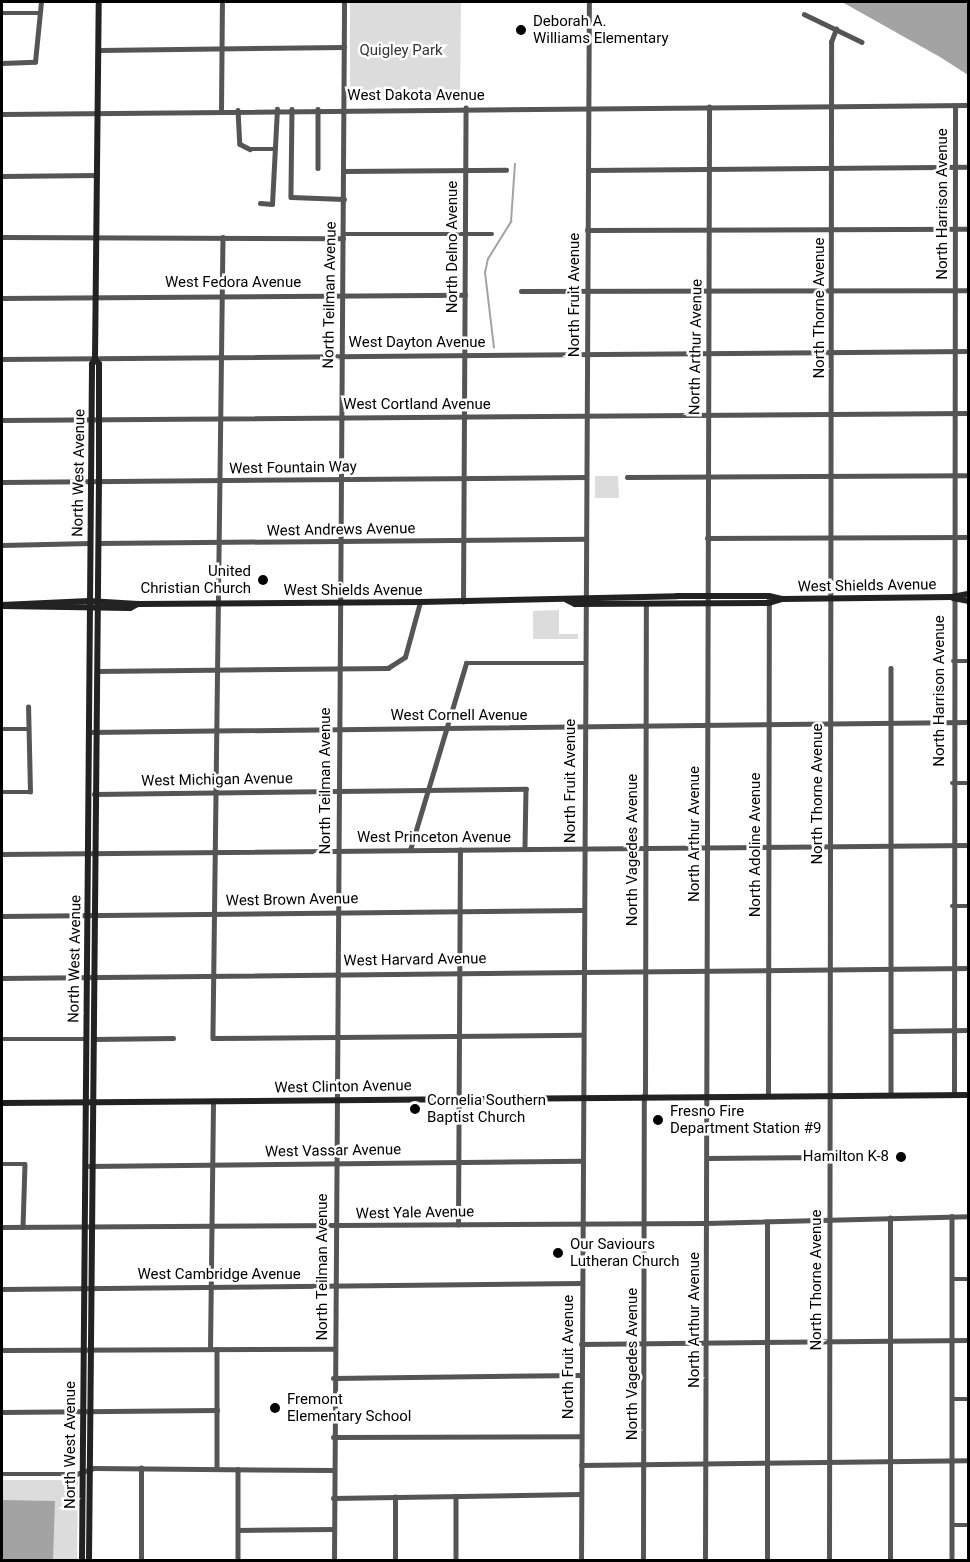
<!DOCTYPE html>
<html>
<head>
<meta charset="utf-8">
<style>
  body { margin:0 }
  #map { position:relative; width:970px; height:1562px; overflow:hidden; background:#fff; font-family:Roboto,sans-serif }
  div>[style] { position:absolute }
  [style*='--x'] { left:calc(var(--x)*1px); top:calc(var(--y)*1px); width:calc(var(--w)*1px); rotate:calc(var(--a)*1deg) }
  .green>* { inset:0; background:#dcdcdc }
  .water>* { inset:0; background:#a3a3a3 }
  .stream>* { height:1.5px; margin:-0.75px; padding:0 0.75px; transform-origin:0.75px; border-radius:0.75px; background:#a3a3a3 }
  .minor>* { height:4.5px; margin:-2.25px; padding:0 2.25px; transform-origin:2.25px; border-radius:2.25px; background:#555 }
  .tertiary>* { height:5px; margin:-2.5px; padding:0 2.5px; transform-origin:2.5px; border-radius:2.5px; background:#555 }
  .secondary>* { height:6px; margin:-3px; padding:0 3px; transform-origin:3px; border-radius:3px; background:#222 }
  .dots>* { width:16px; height:16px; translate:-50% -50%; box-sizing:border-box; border:3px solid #fff; border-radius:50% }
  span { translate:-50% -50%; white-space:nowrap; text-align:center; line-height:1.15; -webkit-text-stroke:5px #fff; paint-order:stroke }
  .poi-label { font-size:15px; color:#000 }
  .left { translate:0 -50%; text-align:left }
  .right { translate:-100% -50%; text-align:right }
  .park-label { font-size:15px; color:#333 }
  .street-label { font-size:15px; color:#000 }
  .frame { position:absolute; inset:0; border:3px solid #000; pointer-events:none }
</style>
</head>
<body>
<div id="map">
  <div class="green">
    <div style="clip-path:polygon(350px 2px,461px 2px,460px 100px,350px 102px)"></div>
    <div style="clip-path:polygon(595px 476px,618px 476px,619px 498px,595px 498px)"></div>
    <div style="clip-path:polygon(559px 610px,559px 634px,578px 634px,578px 639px,533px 639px,533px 611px)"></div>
    <div style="clip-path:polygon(2px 1480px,78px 1480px,77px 1560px,2px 1560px)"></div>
  </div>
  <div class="water">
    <div style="clip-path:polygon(842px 2px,968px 2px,968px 75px,940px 57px)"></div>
    <div style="clip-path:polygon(2px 1500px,55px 1501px,53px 1560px,2px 1560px)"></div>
  </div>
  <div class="stream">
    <div style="--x:494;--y:348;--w:76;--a:-96.8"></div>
    <div style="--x:485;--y:273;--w:14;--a:-78"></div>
    <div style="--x:488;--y:259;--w:44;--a:-58.1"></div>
    <div style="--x:511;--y:222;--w:58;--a:-86.1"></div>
  </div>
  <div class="minor">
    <div style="--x:2;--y:13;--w:37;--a:0"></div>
    <div style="--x:804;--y:14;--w:64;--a:25.8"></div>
    <div style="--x:100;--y:50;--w:244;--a:-0.7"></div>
    <div style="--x:2;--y:63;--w:33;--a:-2"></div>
    <div style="--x:35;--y:62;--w:60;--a:-84.3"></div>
    <div style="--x:292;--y:109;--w:88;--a:90.7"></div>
    <div style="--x:291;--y:197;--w:53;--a:2.2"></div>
    <div style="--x:318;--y:109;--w:59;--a:90"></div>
    <div style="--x:221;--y:110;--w:108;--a:-89.5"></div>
    <div style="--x:238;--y:110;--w:34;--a:87"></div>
    <div style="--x:240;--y:144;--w:11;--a:27"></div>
    <div style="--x:250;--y:149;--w:23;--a:0"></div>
    <div style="--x:589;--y:170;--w:379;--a:-0.5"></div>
    <div style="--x:344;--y:171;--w:162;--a:-0.4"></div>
    <div style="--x:2;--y:176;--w:95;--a:-0.6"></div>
    <div style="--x:260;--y:203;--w:12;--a:5"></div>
    <div style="--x:272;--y:204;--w:95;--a:-87"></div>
    <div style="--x:587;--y:230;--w:381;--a:-0.2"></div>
    <div style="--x:343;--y:234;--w:149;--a:0"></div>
    <div style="--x:2;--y:237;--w:341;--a:0.2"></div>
    <div style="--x:223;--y:237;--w:801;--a:90.72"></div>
    <div style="--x:213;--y:1038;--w:370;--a:-0.5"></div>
    <div style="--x:521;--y:291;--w:447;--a:-0.1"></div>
    <div style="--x:2;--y:298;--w:463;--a:-0.4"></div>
    <div style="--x:2;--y:359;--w:966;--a:-0.47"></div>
    <div style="--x:2;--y:420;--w:966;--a:-0.42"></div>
    <div style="--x:627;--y:477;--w:341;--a:-0.3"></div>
    <div style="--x:2;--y:482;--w:584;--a:-0.49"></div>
    <div style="--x:707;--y:538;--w:261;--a:-0.2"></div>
    <div style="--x:98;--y:543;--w:487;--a:-0.5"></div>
    <div style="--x:2;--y:545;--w:88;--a:-1.3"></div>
    <div style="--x:463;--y:602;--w:494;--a:-89.7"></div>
    <div style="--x:953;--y:661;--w:15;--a:0"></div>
    <div style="--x:891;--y:668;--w:427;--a:90"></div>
    <div style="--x:97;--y:671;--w:291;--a:-0.6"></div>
    <div style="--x:388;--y:668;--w:20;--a:-33"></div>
    <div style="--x:405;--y:657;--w:57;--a:-74.7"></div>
    <div style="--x:2;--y:729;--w:26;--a:0"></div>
    <div style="--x:89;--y:732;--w:879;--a:-0.65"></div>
    <div style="--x:952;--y:783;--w:16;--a:0"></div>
    <div style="--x:2;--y:792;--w:28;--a:0"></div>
    <div style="--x:30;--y:792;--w:85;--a:-91.3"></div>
    <div style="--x:94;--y:794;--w:432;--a:-0.7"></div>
    <div style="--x:526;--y:789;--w:60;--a:91"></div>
    <div style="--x:410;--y:850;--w:195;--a:-73.3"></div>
    <div style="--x:466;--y:663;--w:118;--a:0"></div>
    <div style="--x:2;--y:854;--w:966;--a:-0.53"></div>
    <div style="--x:952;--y:906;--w:16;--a:0"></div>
    <div style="--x:2;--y:916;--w:580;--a:-0.59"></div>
    <div style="--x:2;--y:978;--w:966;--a:-0.59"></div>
    <div style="--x:891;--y:1031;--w:77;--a:-0.7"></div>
    <div style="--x:2;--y:1039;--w:84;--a:0"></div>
    <div style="--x:94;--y:1039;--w:79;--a:-0.7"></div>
    <div style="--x:768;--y:1095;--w:499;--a:-89.9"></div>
    <div style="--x:954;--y:1095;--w:989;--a:-89.94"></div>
    <div style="--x:645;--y:1096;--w:492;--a:-89.9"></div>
    <div style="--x:707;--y:1158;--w:121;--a:-0.5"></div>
    <div style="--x:2;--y:1164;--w:23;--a:0"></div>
    <div style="--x:25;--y:1164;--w:63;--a:91.8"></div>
    <div style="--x:89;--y:1166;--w:493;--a:-0.6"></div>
    <div style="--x:952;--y:1216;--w:344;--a:90"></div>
    <div style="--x:458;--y:1225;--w:375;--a:-89.7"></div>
    <div style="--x:2;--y:1227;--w:705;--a:-0.33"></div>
    <div style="--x:707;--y:1223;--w:261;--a:-1.5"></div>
    <div style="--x:952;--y:1279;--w:16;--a:0"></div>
    <div style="--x:2;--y:1289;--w:579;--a:-0.59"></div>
    <div style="--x:581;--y:1344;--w:387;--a:-0.6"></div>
    <div style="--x:210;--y:1349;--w:248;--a:-89.3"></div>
    <div style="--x:217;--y:1349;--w:118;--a:90"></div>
    <div style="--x:2;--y:1350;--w:332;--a:-0.2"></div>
    <div style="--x:333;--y:1378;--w:248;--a:-0.7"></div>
    <div style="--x:953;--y:1399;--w:15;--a:0"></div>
    <div style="--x:2;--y:1412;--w:215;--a:-0.5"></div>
    <div style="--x:333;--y:1437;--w:248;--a:-0.2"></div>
    <div style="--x:581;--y:1465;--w:387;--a:-0.7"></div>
    <div style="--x:238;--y:1469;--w:91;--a:90"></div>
    <div style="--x:2;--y:1474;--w:75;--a:0"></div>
    <div style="--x:77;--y:1474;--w:18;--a:-19"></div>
    <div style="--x:94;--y:1468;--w:240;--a:0.5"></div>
    <div style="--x:456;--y:1496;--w:64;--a:90"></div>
    <div style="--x:333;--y:1498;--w:247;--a:-0.9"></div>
    <div style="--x:953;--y:1525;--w:15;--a:0"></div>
    <div style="--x:238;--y:1530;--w:96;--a:-0.6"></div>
    <div style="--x:141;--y:1560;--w:92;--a:-90"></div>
    <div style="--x:334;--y:1560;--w:1558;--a:-89.63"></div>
    <div style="--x:395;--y:1560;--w:63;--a:-90"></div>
    <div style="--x:643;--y:1560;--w:464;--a:-89.9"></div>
    <div style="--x:705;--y:1560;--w:1453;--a:-89.84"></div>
    <div style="--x:767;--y:1560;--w:338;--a:-90"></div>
    <div style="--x:829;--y:1560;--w:1518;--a:-89.92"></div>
    <div style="--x:831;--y:42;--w:14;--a:-69"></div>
    <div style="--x:890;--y:1560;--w:342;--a:-90"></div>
  </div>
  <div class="tertiary">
    <div style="--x:2;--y:114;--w:966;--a:-0.53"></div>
    <div style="--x:581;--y:1560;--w:1558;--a:-89.71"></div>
  </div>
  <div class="secondary">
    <div style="--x:953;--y:598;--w:15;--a:11"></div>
    <div style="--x:567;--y:600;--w:9;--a:27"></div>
    <div style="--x:575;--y:604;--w:194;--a:-0.3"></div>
    <div style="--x:769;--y:603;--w:14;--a:-17"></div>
    <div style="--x:782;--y:599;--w:170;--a:-0.7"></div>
    <div style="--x:952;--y:597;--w:16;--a:-11"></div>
    <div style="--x:2;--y:605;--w:87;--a:-2.6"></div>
    <div style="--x:89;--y:601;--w:49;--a:3.5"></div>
    <div style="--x:138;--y:604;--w:282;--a:-0.4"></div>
    <div style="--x:420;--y:602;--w:257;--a:-1.3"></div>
    <div style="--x:677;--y:596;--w:92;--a:0"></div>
    <div style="--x:769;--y:596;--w:13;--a:13"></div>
    <div style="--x:2;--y:606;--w:128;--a:0.9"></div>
    <div style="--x:130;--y:608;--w:9;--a:-27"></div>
    <div style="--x:2;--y:1103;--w:966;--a:-0.47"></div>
    <div style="--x:82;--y:1560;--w:1196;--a:-89.52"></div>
    <div style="--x:92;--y:364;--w:6;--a:-59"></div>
    <div style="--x:95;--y:359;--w:357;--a:-89.4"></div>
    <div style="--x:89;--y:1560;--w:1078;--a:-89.47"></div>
    <div style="--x:99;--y:482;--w:118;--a:-90"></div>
    <div style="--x:99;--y:364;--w:6;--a:-129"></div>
  </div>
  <div class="dots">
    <div style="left:521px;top:30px;background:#000"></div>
    <div style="left:263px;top:580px;background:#000"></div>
    <div style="left:415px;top:1109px;background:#000"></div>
    <div style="left:658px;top:1120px;background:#000"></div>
    <div style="left:901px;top:1157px;background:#000"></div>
    <div style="left:558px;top:1253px;background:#000"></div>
    <div style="left:275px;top:1408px;background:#000"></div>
  </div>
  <div class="poi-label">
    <span class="left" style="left:533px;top:30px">Deborah A.<br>Williams Elementary</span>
    <span class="right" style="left:251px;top:580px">United<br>Christian Church</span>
    <span class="left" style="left:427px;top:1109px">Cornelia Southern<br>Baptist Church</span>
    <span class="left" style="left:670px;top:1120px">Fresno Fire<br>Department Station #9</span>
    <span class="right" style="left:889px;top:1157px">Hamilton K-8</span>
    <span class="left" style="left:570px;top:1253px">Our Saviours<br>Lutheran Church</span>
    <span class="left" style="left:287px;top:1408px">Fremont<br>Elementary School</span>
  </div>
  <div class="park-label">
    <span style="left:401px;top:51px">Quigley Park</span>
  </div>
  <div class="street-label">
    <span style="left:416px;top:96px">West Dakota Avenue</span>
    <span style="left:943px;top:204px;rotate:-90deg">North Harrison Avenue</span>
    <span style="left:453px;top:247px;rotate:-90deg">North Delno Avenue</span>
    <span style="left:233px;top:283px">West Fedora Avenue</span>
    <span style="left:330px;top:295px;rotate:-89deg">North Teilman Avenue</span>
    <span style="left:575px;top:295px;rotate:-90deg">North Fruit Avenue</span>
    <span style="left:820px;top:308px;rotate:-90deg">North Thorne Avenue</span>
    <span style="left:417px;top:343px">West Dayton Avenue</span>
    <span style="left:696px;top:347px;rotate:-89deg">North Arthur Avenue</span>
    <span style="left:417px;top:405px">West Cortland Avenue</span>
    <span style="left:293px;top:468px;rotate:-1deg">West Fountain Way</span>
    <span style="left:79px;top:473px;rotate:-89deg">North West Avenue</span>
    <span style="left:341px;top:530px;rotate:-1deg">West Andrews Avenue</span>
    <span style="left:867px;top:586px;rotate:-1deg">West Shields Avenue</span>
    <span style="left:353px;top:591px">West Shields Avenue</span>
    <span style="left:940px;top:691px;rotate:-90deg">North Harrison Avenue</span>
    <span style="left:459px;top:716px">West Cornell Avenue</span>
    <span style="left:217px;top:780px;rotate:-1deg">West Michigan Avenue</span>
    <span style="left:326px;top:781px;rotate:-90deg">North Teilman Avenue</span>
    <span style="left:571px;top:781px;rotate:-90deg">North Fruit Avenue</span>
    <span style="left:818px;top:794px;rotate:-90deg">North Thorne Avenue</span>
    <span style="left:695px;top:834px;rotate:-90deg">North Arthur Avenue</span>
    <span style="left:434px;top:838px">West Princeton Avenue</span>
    <span style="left:756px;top:845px;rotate:-90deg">North Adoline Avenue</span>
    <span style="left:633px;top:850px;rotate:-90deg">North Vagedes Avenue</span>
    <span style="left:292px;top:900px;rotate:-1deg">West Brown Avenue</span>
    <span style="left:75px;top:959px;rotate:-89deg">North West Avenue</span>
    <span style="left:415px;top:960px;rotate:-1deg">West Harvard Avenue</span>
    <span style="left:343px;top:1087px;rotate:-1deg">West Clinton Avenue</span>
    <span style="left:333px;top:1151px;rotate:-1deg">West Vassar Avenue</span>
    <span style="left:415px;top:1213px;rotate:-1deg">West Yale Avenue</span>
    <span style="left:323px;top:1267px;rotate:-90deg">North Teilman Avenue</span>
    <span style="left:219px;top:1275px">West Cambridge Avenue</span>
    <span style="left:817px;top:1280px;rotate:-90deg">North Thorne Avenue</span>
    <span style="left:695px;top:1320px;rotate:-90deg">North Arthur Avenue</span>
    <span style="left:569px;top:1357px;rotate:-90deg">North Fruit Avenue</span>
    <span style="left:633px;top:1364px;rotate:-90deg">North Vagedes Avenue</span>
    <span style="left:71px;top:1445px;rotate:-90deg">North West Avenue</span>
  </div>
  <div class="frame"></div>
</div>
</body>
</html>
